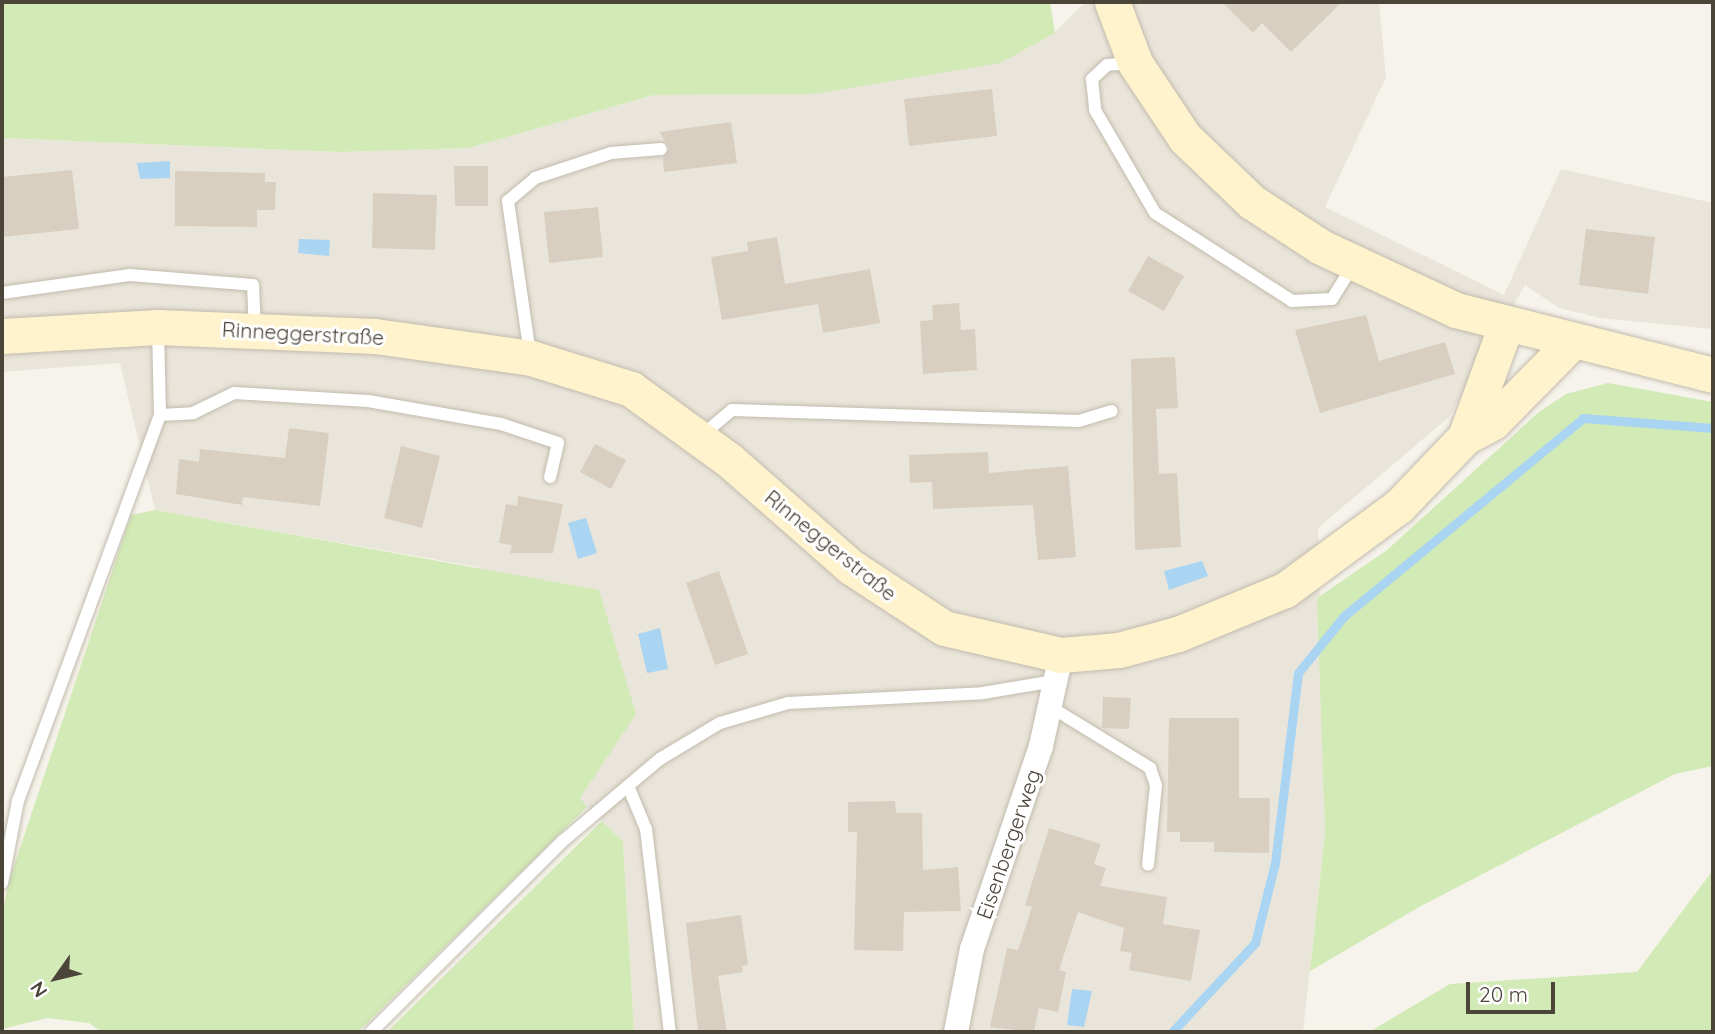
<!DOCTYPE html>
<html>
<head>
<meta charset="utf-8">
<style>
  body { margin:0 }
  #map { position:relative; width:1715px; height:1034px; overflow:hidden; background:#f6f3ec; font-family:Quicksand,sans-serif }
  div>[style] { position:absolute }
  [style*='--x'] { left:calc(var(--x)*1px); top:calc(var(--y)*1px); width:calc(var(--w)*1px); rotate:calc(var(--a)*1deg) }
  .residential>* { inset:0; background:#eae5da }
  .green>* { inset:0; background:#d2eab5 }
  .water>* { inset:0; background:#a9d4f2 }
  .stream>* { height:9px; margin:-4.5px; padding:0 4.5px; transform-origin:4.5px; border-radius:4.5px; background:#a9d4f2 }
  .building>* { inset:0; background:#d8cfc1 }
  .roads { filter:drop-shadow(0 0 2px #c2bbae) drop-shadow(0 0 2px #c2bbae) }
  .service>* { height:12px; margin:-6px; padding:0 6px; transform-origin:6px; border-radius:6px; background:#fff }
  .minor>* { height:24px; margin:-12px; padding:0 12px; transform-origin:12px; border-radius:12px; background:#fff }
  .secondary>* { height:35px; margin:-17.5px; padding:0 17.5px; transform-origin:17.5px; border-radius:17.5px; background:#fff3cd }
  span { translate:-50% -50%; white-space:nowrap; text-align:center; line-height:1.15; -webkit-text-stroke:6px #fff; paint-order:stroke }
  .street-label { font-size:21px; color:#4b4439 }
  .frame { position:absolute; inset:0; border:4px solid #4b4439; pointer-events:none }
  .north { position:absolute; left:21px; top:943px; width:70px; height:70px; -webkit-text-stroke:5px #fff; paint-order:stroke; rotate:236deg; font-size:19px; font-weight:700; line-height:28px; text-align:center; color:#4b4439 }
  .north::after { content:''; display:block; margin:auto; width:24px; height:32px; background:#4b4439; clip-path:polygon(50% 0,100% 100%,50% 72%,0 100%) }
  .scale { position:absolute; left:1466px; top:982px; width:89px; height:32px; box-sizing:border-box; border:4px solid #4b4439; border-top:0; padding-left:9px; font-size:21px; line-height:24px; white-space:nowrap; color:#4b4439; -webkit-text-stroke:5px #fff; paint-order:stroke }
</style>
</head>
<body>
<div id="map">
  <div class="residential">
    <div style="clip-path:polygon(1085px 2px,1379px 2px,1386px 77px,1325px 207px,1504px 295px,1561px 169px,1713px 203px,1713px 329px,1600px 318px,1559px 308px,1525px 285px,1449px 417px,1318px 528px,1325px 832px,1303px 1032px,634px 1032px,623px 842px,579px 799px,635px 714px,478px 567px,155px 510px,120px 363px,2px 372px,2px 138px,340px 152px,469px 148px,654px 95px,813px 94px,1054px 33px)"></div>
  </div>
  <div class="green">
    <div style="clip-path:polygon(2px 2px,1050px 2px,1055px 33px,1000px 63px,813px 94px,654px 95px,469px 148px,340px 152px,2px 138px)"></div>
    <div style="clip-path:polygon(1608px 383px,1713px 402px,1713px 766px,1675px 774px,1421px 906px,1310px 971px,1325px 832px,1317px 598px,1387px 550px,1539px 412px,1566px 394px)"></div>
    <div style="clip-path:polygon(155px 510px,599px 590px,636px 714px,580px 798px,587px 807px,358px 1032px,102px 1032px,89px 1023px,47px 1018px,2px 1029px,2px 916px,8px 884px,131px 515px)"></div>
    <div style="clip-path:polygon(602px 821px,623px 842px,634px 1032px,387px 1032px)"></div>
    <div style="clip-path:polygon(1713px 870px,1713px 1032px,1369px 1032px,1450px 984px,1637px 972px)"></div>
  </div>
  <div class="water">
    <div style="clip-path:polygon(170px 161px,170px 178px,140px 179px,137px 163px)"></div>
    <div style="clip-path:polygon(299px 239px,330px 240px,329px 256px,298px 253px)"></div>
    <div style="clip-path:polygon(586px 518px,597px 553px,578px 559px,568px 523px)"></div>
    <div style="clip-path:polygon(1202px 561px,1208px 576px,1169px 590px,1164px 571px)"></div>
    <div style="clip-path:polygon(660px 628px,668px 669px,647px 673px,638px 634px)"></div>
    <div style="clip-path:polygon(1072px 989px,1092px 991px,1084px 1027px,1067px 1025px)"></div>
  </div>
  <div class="stream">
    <div style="--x:1172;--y:1032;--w:122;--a:-47"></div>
    <div style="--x:1255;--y:943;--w:82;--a:-76"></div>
    <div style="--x:1275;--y:863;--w:191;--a:-83.1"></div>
    <div style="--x:1298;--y:673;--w:73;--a:-51.1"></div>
    <div style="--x:1344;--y:616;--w:310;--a:-39.6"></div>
    <div style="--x:1583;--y:418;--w:130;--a:4.4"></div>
  </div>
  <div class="building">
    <div style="clip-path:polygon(1222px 2px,1342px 2px,1291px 52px,1262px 23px,1253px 33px)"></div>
    <div style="clip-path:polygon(992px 89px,997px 136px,909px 146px,904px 99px)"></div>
    <div style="clip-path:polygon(731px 122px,737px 163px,664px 172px,663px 158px,670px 148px,659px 132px)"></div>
    <div style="clip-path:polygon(454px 166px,488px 166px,488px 206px,455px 206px)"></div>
    <div style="clip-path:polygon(72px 170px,79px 229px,2px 237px,2px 177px)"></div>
    <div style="clip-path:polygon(175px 171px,265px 173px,265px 182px,276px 182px,275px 210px,257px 210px,257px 227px,175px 226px)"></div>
    <div style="clip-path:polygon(373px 193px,437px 195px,435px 250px,372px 248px)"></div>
    <div style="clip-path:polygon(598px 207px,603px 257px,549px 263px,544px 212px)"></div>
    <div style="clip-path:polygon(1586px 229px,1655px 237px,1648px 294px,1579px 285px)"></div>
    <div style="clip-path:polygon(777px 237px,785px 284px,870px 269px,880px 323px,823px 333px,818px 304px,722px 320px,711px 257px,748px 251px,747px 242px)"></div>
    <div style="clip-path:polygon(1148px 256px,1184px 276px,1164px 311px,1128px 291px)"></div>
    <div style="clip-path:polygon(959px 303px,961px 330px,975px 329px,977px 370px,923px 374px,920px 321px,933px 320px,932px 305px)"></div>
    <div style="clip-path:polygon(1366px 315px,1379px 361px,1445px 342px,1455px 374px,1320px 413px,1295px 330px)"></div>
    <div style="clip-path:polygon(1175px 357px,1178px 408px,1156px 409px,1159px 474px,1177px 473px,1181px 547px,1135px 550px,1131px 359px)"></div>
    <div style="clip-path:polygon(289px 428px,329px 433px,320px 506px,243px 497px,242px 505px,176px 494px,179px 459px,199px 462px,200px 449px,285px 458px)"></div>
    <div style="clip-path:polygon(595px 444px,626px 460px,611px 489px,580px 472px)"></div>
    <div style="clip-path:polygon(401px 446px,440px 456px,422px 528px,384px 518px)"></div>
    <div style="clip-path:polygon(988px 452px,989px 473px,1068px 466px,1076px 557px,1038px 560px,1033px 505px,933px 509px,932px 482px,910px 483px,909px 455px)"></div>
    <div style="clip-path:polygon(518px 496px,563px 504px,553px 553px,510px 553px,512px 545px,499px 543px,506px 504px,517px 506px)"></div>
    <div style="clip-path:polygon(719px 571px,748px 654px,715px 665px,686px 583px)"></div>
    <div style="clip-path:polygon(1103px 697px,1131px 698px,1129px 729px,1102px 728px)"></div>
    <div style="clip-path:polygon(1169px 718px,1239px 718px,1239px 798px,1270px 798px,1269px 853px,1214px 852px,1214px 842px,1180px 842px,1180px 832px,1167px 832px)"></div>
    <div style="clip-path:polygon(895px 801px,896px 813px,922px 813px,923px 870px,958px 867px,961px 911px,904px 912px,903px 951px,854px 950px,857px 832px,848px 832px,848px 802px)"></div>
    <div style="clip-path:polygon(1049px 828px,1101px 844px,1094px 864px,1106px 868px,1100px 886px,1167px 897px,1163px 924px,1200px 930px,1191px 981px,1129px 970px,1132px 953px,1120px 951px,1124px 928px,1078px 912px,1059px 970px,1066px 972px,1058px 1012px,1039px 1008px,1034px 1032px,990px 1027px,1007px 948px,1018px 950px,1032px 907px,1025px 905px)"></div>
    <div style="clip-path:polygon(741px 915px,748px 965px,742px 966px,743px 972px,718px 976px,727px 1032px,698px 1032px,686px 923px)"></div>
  </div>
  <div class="roads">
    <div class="service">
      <div style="--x:1134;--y:63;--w:27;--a:176"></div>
      <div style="--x:1107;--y:65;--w:21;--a:137"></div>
      <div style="--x:1092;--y:79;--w:31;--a:84"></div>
      <div style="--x:1095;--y:110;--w:119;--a:59.8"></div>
      <div style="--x:1155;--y:213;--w:163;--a:32.7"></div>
      <div style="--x:1292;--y:301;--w:40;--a:-2.9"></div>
      <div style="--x:1332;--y:299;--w:40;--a:-58"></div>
      <div style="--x:2;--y:293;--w:129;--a:-8"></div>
      <div style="--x:130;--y:275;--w:123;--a:4.6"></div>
      <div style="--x:253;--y:285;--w:45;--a:87.5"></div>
      <div style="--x:530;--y:354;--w:155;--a:-98.2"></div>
      <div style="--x:508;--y:201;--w:35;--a:-40"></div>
      <div style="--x:535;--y:178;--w:80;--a:-18.2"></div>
      <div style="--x:611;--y:153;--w:50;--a:-4.6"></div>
      <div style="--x:160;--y:415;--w:33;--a:-3"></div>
      <div style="--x:193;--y:413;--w:46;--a:-26"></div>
      <div style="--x:234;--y:393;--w:134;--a:3.4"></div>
      <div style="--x:368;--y:401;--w:135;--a:9.8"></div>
      <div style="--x:501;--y:424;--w:60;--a:18.4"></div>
      <div style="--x:558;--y:443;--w:35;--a:103"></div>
      <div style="--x:700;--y:437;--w:42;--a:-40.2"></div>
      <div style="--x:732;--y:410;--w:347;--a:1.8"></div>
      <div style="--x:1079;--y:421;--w:34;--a:-17"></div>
      <div style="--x:1049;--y:706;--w:119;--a:31.5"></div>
      <div style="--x:1150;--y:768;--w:18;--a:71"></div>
      <div style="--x:1156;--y:785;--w:80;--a:95.7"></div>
      <div style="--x:628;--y:786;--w:47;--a:67.3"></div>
      <div style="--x:646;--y:829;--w:204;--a:83.3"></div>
      <div style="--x:2;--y:883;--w:84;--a:-79"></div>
      <div style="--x:18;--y:801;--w:411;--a:-69.8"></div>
      <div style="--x:160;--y:415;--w:85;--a:-91.3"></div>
      <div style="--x:371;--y:1032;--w:272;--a:-44.9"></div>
      <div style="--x:564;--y:840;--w:126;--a:-40.2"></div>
      <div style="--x:660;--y:759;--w:70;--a:-31"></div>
      <div style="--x:720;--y:723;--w:71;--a:-16.4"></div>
      <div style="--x:788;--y:703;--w:195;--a:-2.9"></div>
      <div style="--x:983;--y:693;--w:72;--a:-9.6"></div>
    </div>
    <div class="minor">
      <div style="--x:956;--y:1032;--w:85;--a:-79.1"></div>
      <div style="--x:972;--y:949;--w:214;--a:-71.2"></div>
      <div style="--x:1041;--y:746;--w:93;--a:-77.6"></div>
    </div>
    <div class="secondary">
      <div style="--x:1112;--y:2;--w:65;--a:69.3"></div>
      <div style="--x:1135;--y:63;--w:90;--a:56.3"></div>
      <div style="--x:1185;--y:138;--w:93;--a:43.7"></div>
      <div style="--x:1252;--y:202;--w:82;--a:33.1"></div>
      <div style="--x:1321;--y:247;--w:149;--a:25"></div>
      <div style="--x:1456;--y:310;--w:265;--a:14.2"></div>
      <div style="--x:2;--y:336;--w:156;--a:-3.3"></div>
      <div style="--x:158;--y:327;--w:217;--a:2.4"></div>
      <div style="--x:375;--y:336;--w:158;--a:8"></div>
      <div style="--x:531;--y:358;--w:105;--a:17.2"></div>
      <div style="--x:631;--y:389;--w:121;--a:35.9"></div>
      <div style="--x:729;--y:460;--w:162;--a:41.3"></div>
      <div style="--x:851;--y:567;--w:111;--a:33.3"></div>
      <div style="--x:944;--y:628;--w:120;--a:13"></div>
      <div style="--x:1061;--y:655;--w:58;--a:-4.9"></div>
      <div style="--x:1119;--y:650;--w:61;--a:-15.2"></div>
      <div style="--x:1178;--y:634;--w:116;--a:-22.4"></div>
      <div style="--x:1285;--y:590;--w:142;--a:-36.4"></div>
      <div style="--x:1399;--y:506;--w:95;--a:-46.3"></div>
      <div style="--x:1465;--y:437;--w:32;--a:-28"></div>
      <div style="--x:1493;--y:422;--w:112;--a:-45.4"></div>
      <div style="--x:1465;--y:437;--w:119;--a:-69.9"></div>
    </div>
  </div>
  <div class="street-label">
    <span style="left:303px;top:333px;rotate:3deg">Rinneggerstraße</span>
    <span style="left:831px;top:545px;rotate:39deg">Rinneggerstraße</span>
    <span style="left:1008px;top:844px;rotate:-71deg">Eisenbergerweg</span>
  </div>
  <div class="frame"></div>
  <div class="north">N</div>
  <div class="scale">20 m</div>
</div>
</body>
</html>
